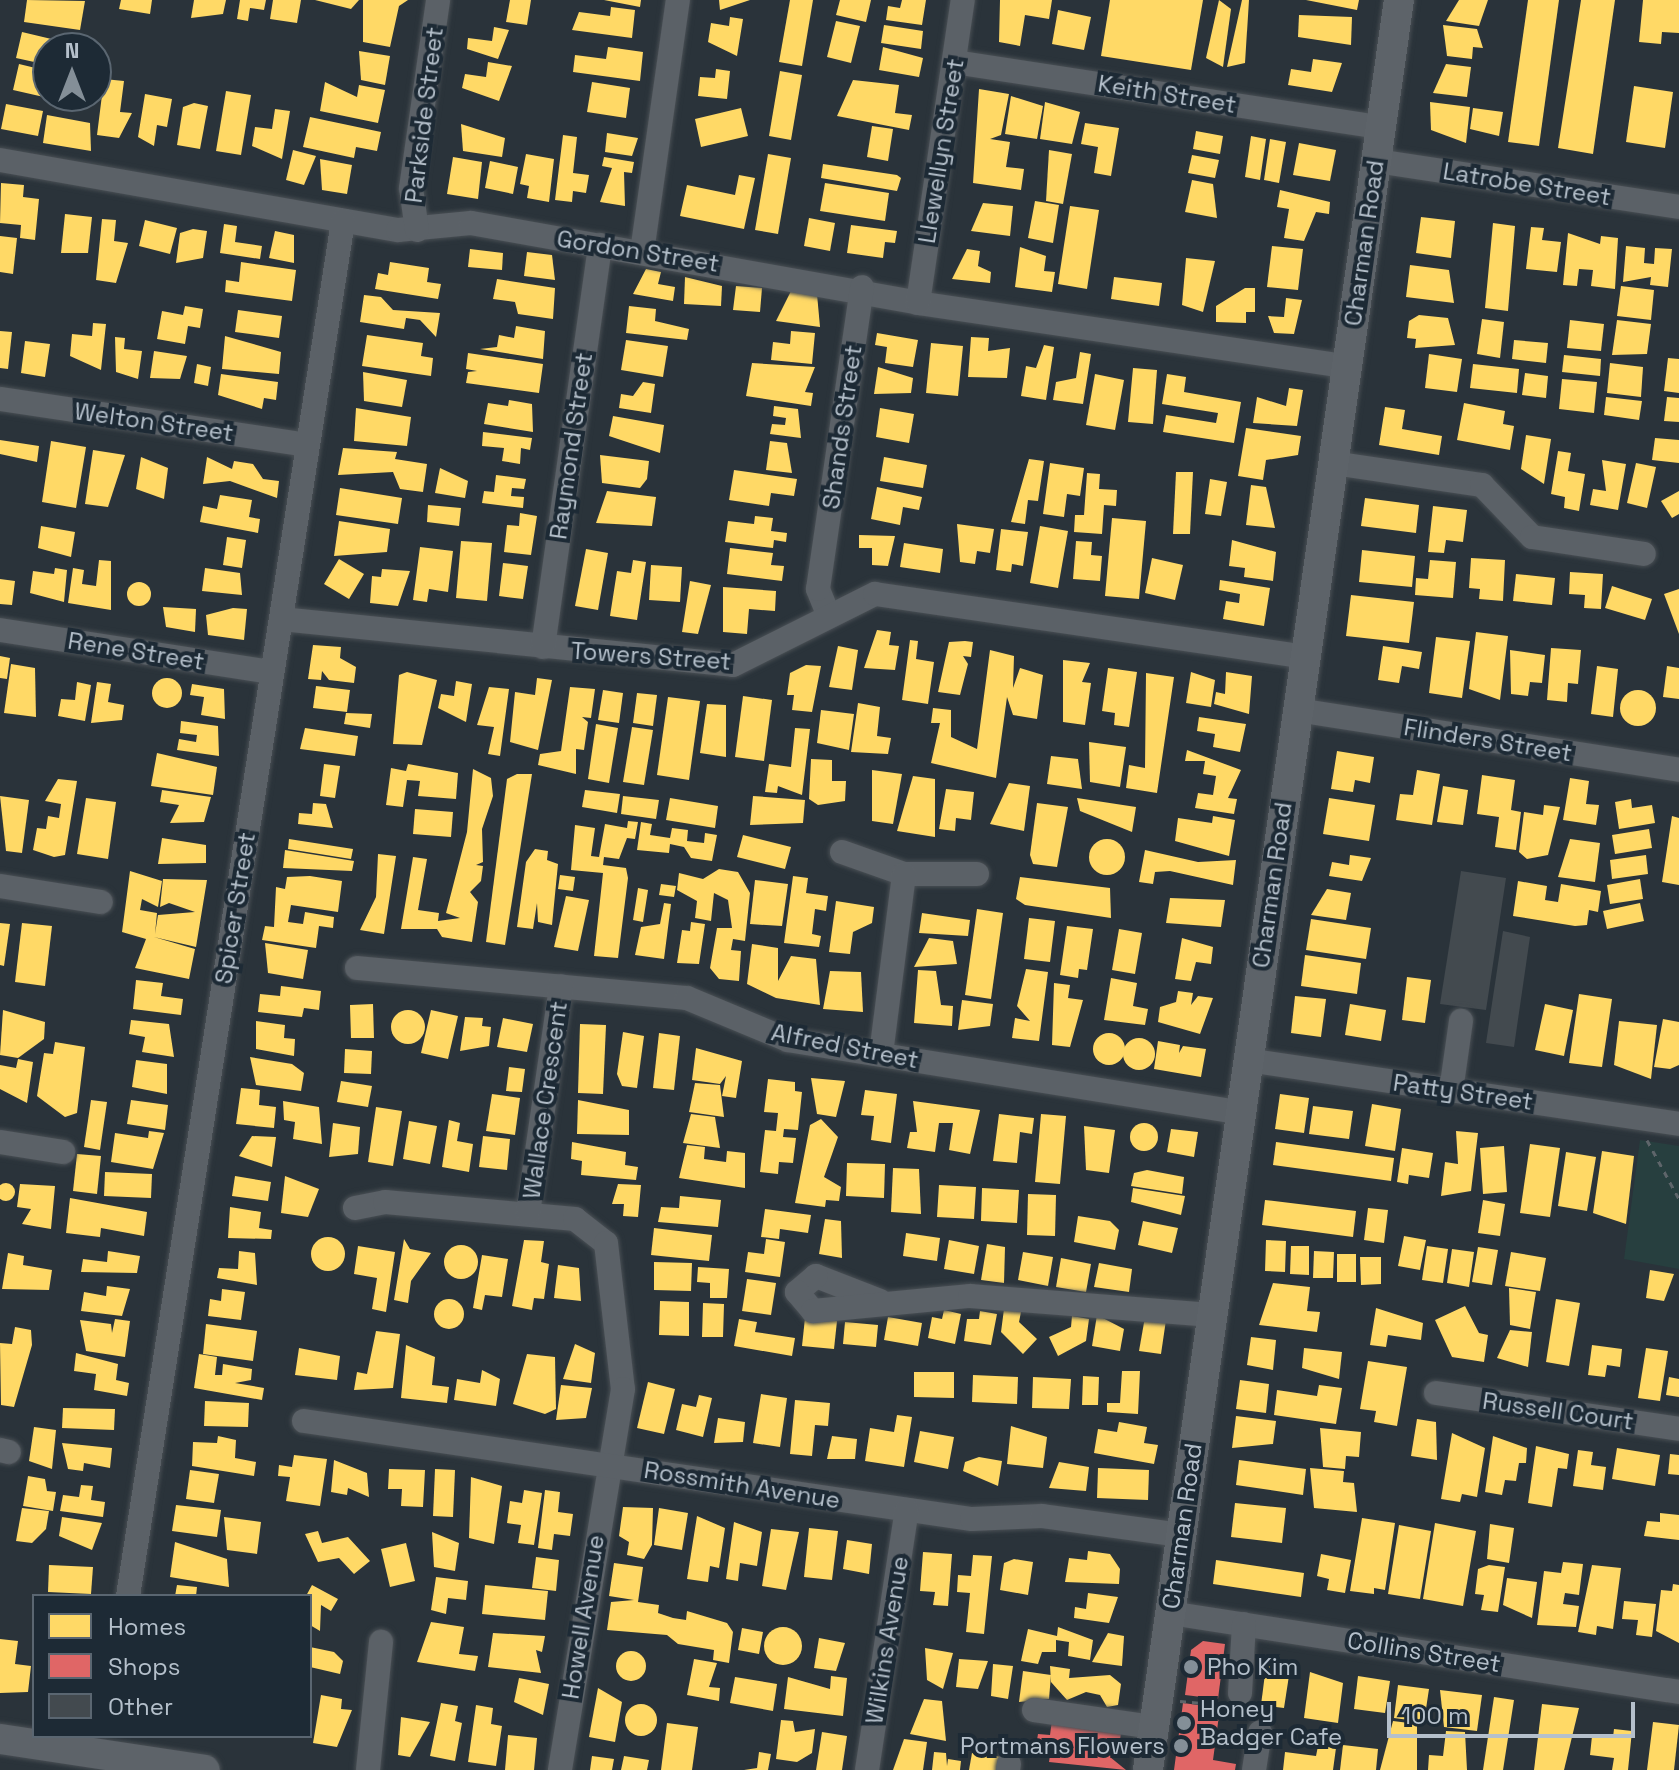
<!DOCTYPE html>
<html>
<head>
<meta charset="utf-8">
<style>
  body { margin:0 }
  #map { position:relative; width:1679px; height:1770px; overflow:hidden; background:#2a333a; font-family:"Space Grotesk",sans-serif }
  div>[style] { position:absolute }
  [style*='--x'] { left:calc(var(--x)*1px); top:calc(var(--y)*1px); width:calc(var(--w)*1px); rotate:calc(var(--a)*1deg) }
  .green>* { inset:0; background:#273f3f }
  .homes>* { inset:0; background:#ffd966 }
  .round { border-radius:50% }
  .shops>* { inset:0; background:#e06666 }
  .building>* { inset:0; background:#434a4f }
  .path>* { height:3px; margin-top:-1.5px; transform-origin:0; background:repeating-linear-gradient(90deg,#5e656a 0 6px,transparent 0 12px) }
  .roads { filter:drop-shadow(0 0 2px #494f54) drop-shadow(0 0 2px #494f54) }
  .minor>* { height:24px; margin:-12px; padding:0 12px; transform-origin:12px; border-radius:12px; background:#5b6167 }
  .major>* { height:30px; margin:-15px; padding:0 15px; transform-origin:15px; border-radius:15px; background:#5d6369 }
  .dots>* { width:22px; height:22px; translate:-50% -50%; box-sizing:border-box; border:4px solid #1d2a35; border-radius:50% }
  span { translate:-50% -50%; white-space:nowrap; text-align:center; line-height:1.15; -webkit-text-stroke:8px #1d2a35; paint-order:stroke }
  .street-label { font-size:24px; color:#b5c0cb }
  .poi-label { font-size:24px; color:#b5c0cb }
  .left { translate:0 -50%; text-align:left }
  .right { translate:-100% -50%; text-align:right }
  .legend { position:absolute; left:32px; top:1594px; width:280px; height:144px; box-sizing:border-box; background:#1d2a35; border:2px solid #5a6671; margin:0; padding:10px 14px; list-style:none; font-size:24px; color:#b5c0cb }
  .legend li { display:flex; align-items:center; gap:16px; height:40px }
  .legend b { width:40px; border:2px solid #5a6671 }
  .north { position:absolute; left:32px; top:32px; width:80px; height:80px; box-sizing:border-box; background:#1d2a35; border:2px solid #5a6671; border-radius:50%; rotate:0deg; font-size:22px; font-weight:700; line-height:32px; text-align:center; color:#b5c0cb }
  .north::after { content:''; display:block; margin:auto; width:28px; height:36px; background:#848f98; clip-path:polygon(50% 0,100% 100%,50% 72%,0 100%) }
  .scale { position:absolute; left:1387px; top:1702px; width:248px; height:36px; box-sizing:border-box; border:4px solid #b5c0cb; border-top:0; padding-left:10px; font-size:24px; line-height:28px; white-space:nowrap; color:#b5c0cb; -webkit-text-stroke:6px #1d2a35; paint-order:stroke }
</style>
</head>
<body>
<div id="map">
  <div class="green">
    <div style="clip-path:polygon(1640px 1140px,1679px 1146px,1679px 1269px,1624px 1259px)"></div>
  </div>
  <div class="homes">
    <div style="clip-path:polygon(27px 0,85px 1px,80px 30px,24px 22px)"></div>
    <div style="clip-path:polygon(121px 0,152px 0,150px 14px,119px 9px)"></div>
    <div style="clip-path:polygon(194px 0,226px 0,223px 14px,191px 18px)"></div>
    <div style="clip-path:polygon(240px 0,266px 0,264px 10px,250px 8px,248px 21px,237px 19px)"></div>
    <div style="clip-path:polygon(273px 0,301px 0,297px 23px,270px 19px)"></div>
    <div style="clip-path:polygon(315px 0,359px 0,351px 9px)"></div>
    <div style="clip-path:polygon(363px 0,408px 0,399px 6px,390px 47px,363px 42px)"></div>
    <div style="clip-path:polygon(510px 0,531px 0,527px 25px,506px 22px)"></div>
    <div style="clip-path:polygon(604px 0,641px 0,640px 7px)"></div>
    <div style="clip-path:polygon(719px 0,750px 0,720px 10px)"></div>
    <div style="clip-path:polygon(790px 0,813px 0,802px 66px,779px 62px)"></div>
    <div style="clip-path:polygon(840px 0,871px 0,866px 22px,836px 15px)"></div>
    <div style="clip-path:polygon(902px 0,926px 0,922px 25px,886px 20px,888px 6px,900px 8px)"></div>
    <div style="clip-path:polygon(1000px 0,1052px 0,1049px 19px,1025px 15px,1020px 46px,999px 42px)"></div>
    <div style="clip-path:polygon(1110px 0,1203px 0,1191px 70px,1101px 56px)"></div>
    <div style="clip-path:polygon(1219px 0,1231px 9px,1223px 67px,1206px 58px)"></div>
    <div style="clip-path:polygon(1242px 0,1249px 0,1245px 63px,1227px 67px)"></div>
    <div style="clip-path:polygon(1306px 0,1359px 0,1357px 10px)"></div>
    <div style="clip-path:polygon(1459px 0,1488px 0,1479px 26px,1446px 21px)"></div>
    <div style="clip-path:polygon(1528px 0,1559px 0,1539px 146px,1508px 142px)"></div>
    <div style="clip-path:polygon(1581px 0,1615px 0,1593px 154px,1558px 148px)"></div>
    <div style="clip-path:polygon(1643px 0,1679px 0,1679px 33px,1662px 32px,1661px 44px,1639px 42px)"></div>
    <div style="clip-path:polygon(611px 7px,635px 10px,632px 38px,572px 30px,579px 12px,610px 16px)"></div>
    <div style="clip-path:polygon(1058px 10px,1091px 17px,1084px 50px,1052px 44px)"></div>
    <div style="clip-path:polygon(1299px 15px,1352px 17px,1351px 45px,1298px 37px)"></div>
    <div style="clip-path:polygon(730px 17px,743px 19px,737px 56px,708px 42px,711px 23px,729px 26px)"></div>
    <div style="clip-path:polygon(836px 21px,860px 26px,851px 63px,827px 57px)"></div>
    <div style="clip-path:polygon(884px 25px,923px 31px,921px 49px,881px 43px)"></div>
    <div style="clip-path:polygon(1443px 25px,1477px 29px,1483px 48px,1473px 47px,1472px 59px,1447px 56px)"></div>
    <div style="clip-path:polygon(494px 27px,509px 30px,498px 59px,467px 49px,468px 38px,492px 41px)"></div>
    <div style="clip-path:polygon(22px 32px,85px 47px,85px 48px,48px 48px,48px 65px,16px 58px)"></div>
    <div style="clip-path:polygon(608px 47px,643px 52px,640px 81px,573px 72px,575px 55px,606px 59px)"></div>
    <div style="clip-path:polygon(883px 47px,923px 58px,919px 77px,879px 70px)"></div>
    <div style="clip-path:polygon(359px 51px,390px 56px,385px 85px,361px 80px)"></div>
    <div style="clip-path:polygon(1313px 59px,1342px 63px,1332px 92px,1288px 85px,1291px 69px,1311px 72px)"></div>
    <div style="clip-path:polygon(488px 62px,512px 66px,499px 101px,462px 88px,465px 74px,486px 77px)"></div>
    <div style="clip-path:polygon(19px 64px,48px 71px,48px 96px,81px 96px,79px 105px,13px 90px)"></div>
    <div style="clip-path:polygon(1446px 64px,1471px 67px,1467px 97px,1433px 93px)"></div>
    <div style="clip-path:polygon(716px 69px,730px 71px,727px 99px,698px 96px,700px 77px,715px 78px)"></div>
    <div style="clip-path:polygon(780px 71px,802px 75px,791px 140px,769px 136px)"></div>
    <div style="clip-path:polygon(104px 79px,124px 81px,120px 112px,132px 113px,119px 138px,97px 135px)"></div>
    <div style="clip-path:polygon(853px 80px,899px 85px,895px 113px,912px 115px,909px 130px,837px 116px)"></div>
    <div style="clip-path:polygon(325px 82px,357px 97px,359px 85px,385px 90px,378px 123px,320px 111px)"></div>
    <div style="clip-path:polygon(592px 82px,630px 88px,626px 118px,587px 112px)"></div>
    <div style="clip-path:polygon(1634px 86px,1673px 92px,1665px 148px,1626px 142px)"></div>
    <div style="clip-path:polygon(979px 89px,1009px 94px,1001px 135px,990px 139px,1010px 142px,1006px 167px,1024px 169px,1021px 190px,973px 183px)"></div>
    <div style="clip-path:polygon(226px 91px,251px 95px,241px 155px,216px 151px)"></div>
    <div style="clip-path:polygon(145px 94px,172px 99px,167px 127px,157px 125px,154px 146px,138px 137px)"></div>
    <div style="clip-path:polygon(1011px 96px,1043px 106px,1037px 139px,1005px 134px)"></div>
    <div style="clip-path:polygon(1045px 102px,1080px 112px,1072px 144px,1040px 139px)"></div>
    <div style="clip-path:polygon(1430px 102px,1470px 107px,1466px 143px,1431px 130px)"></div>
    <div style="clip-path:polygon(194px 103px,208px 106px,200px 149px,177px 145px,183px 107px)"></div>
    <div style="clip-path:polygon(6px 104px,43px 111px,38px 136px,1px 129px)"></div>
    <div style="clip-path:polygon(741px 108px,748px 136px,701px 147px,695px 119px)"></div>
    <div style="clip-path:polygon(1473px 108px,1503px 112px,1499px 136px,1470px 129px)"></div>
    <div style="clip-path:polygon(275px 109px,290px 111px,282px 159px,252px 146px,255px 127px,272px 129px)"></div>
    <div style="clip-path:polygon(47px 115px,90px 123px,91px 151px,43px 143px)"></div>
    <div style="clip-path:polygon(310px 117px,381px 132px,377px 151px,356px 147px,354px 158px,303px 147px)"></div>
    <div style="clip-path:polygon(1085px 123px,1119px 128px,1111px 176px,1094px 173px,1098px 147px,1081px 144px)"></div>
    <div style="clip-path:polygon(461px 124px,505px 138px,502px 157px,463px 151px)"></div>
    <div style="clip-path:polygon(872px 126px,893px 129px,888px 161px,867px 157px)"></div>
    <div style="clip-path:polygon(1196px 131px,1223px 136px,1220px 154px,1193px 149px)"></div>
    <div style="clip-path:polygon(607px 133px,638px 138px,632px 156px,605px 152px)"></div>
    <div style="clip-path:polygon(563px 135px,577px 137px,573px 173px,589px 175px,586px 193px,573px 191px,572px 202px,555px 200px)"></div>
    <div style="clip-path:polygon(1251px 136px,1266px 139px,1260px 180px,1245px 177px)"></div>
    <div style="clip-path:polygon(1270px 139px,1286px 142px,1279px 183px,1264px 180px)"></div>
    <div style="clip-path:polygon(1299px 143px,1336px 150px,1330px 181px,1293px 175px)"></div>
    <div style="clip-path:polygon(293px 150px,316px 156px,304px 185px,286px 180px)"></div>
    <div style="clip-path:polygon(1049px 150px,1072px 154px,1063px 204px,1046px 201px)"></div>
    <div style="clip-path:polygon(526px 154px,554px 159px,549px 202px,527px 198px,529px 186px,520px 184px)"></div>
    <div style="clip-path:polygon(768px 154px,791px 158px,778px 234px,755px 230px)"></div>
    <div style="clip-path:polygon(1192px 155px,1219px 160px,1215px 178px,1188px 173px)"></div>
    <div style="clip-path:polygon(453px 157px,482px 162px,478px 199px,447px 194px)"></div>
    <div style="clip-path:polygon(604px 157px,634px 162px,632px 173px,624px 172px,625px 206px,600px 202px,612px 168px,602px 166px)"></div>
    <div style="clip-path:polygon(320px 159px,352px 165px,347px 194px,322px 190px)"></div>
    <div style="clip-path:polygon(490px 161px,518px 167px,513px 194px,485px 188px)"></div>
    <div style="clip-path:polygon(823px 164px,897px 175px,901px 178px,897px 191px,821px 178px)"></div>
    <div style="clip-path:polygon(739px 175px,755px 178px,744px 229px,680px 216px,687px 185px,735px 195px)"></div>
    <div style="clip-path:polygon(1192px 180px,1213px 184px,1217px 218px,1185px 212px)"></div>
    <div style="clip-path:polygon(1px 183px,24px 185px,23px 197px,39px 199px,35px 240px,20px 238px,21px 225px,0 223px)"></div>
    <div style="clip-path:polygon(825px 183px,889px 193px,885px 221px,820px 211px)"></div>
    <div style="clip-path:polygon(1280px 190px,1330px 202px,1329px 214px,1316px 212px,1304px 241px,1284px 238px,1289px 209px,1277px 207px)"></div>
    <div style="clip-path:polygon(1035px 201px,1059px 205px,1053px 243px,1028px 238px)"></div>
    <div style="clip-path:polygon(983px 203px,1013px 206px,1010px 236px,971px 231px)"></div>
    <div style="clip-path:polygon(1070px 206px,1099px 210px,1087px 289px,1058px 284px)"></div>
    <div style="clip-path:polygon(65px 214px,92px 217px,88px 253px,61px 253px)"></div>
    <div style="clip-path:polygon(1421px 217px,1455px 221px,1451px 258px,1416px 253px)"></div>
    <div style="clip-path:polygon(809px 218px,835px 223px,830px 251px,804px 246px)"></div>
    <div style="clip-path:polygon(102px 219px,116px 220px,114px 241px,128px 243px,116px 283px,96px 280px)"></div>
    <div style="clip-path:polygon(145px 220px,177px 228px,170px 254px,139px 246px)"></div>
    <div style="clip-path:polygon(1493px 223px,1515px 226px,1508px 311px,1485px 308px)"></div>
    <div style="clip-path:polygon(224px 224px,237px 226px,235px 242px,262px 246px,260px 259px,220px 253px)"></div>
    <div style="clip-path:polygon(851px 225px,897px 231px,895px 243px,885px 242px,883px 258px,847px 253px)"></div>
    <div style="clip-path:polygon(1531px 227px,1544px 228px,1542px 240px,1561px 242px,1557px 272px,1526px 269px)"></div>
    <div style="clip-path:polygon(193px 229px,207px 231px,203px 258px,176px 263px,180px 233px)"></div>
    <div style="clip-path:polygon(275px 231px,294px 235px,294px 263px,269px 258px)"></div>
    <div style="clip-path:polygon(1568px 233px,1600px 244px,1601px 236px,1618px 238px,1615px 289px,1591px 286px,1593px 270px,1579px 269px,1577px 286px,1563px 285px)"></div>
    <div style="clip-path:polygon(0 236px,17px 238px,13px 274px,0 272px)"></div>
    <div style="clip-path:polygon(1272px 246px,1303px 249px,1298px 290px,1267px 287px)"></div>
    <div style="clip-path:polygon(1626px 246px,1645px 248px,1644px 263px,1654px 264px,1655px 248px,1672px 249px,1668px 287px,1650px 285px,1651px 277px,1623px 282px)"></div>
    <div style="clip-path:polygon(1020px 247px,1046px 256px,1044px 271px,1055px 272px,1052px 292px,1015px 287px)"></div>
    <div style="clip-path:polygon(470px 249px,503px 253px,502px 270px,468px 267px)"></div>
    <div style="clip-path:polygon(967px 249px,980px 251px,978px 266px,991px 272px,990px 283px,952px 279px)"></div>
    <div style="clip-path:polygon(527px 252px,552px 255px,555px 280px,524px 276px)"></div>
    <div style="clip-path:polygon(1186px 258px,1215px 261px,1203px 312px,1182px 305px)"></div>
    <div style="clip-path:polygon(241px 262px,296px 270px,292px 301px,225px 292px,226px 280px,239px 282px)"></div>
    <div style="clip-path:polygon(390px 262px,429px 268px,427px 282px,441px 284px,438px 299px,375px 289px,378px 273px,388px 275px)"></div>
    <div style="clip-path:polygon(1410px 265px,1449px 270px,1454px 303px,1406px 297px)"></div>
    <div style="clip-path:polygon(646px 269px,661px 272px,658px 284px,675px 287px,673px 301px,633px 294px)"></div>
    <div style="clip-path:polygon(685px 277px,722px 286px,721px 306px,684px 304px)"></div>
    <div style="clip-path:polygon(1114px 277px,1162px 283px,1159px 306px,1111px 299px)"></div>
    <div style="clip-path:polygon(497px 279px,555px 288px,553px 319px,518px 314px,515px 302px,493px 299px)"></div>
    <div style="clip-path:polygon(736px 286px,762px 288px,760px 312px,733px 310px)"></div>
    <div style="clip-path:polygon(1621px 286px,1654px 290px,1651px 320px,1617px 316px)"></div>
    <div style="clip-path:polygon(1245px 288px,1255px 288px,1255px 312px,1246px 312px,1246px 323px,1216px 322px,1216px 306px)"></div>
    <div style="clip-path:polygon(791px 291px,817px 294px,820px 327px,776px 321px)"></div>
    <div style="clip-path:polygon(364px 295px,381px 297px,393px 310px,440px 313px,436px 337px,420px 320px,406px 318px,404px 329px,360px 322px)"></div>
    <div style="clip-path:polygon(1286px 298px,1302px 300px,1294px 334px,1274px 333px,1268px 316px,1284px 317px)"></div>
    <div style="clip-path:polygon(185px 306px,203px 309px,200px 328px,188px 326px,185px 344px,157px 339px,162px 311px,183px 315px)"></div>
    <div style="clip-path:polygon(629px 306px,656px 309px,655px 321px,689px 329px,687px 340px,626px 333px)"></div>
    <div style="clip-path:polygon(238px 310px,282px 316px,279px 338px,235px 332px)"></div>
    <div style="clip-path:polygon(1419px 315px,1448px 318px,1455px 345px,1415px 348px,1416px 339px,1407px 338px,1409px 321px)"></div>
    <div style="clip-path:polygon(1482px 319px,1504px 322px,1500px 358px,1477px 354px)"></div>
    <div style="clip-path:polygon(1570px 320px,1604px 324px,1601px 351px,1567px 348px)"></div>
    <div style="clip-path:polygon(1617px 320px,1651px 324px,1647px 354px,1612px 355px)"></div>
    <div style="clip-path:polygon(93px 323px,106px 324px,101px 370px,70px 356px,72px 334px,92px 336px)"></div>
    <div style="clip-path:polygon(516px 326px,545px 331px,543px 359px,480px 349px,497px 347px,499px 335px,514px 338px)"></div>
    <div style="clip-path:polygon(0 331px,12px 332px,8px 369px,0 368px)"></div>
    <div style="clip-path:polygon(791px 331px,815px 333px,812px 364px,771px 360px,773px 342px,790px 344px)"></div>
    <div style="clip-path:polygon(877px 333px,918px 340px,913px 367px,885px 363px,887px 347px,875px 345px)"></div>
    <div style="clip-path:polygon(367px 335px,423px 343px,421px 356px,433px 358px,431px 376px,362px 366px)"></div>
    <div style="clip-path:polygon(225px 336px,281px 352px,279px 374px,222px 369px)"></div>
    <div style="clip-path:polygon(115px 337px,125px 338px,124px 349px,142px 351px,138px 379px,116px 372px)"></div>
    <div style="clip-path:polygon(971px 337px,989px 338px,988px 351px,1010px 348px,1007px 378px,968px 377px)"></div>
    <div style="clip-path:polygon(626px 340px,668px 346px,663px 377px,621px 370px)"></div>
    <div style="clip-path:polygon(1514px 340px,1548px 343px,1546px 363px,1512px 359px)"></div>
    <div style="clip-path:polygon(25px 341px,50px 344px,45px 377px,21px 373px)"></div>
    <div style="clip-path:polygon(931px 343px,963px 346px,958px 396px,926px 393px)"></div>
    <div style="clip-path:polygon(1044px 345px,1054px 347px,1046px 400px,1021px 396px,1026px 366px,1036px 368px)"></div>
    <div style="clip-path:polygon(154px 351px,187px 356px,180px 379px,150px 378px)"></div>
    <div style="clip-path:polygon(1080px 352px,1091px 354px,1083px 404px,1053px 400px,1056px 382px,1076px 378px)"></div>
    <div style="clip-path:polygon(468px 353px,543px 364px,539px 393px,466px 383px,468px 372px,477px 371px,466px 369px)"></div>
    <div style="clip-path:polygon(1429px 354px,1462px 359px,1457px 392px,1425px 388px)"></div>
    <div style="clip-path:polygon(1564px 355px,1601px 359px,1600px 376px,1562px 372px)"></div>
    <div style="clip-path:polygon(1668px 358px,1679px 359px,1679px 393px,1664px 391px)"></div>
    <div style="clip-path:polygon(752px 363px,815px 367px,805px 392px,813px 393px,811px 406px,746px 396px)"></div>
    <div style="clip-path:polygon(1610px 363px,1643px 367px,1641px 397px,1607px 393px)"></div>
    <div style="clip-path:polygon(197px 364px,211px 367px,208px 386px,194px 383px)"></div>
    <div style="clip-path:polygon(1473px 364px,1519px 369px,1517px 393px,1470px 388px)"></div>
    <div style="clip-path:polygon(878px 367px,913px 378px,911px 393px,874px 394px)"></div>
    <div style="clip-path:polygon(1133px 368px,1157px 370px,1153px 424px,1128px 422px)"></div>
    <div style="clip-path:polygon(363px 372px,407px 380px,402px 407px,364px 401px)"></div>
    <div style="clip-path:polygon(1525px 373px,1548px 376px,1546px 398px,1522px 395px)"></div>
    <div style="clip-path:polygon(221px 374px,278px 382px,276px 400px,264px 398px,262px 409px,218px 395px)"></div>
    <div style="clip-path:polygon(1095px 374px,1124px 380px,1115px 430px,1086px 425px)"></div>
    <div style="clip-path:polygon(1167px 374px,1186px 377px,1184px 392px,1241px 402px,1234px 443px,1163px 432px,1166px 415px,1216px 423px,1218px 413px,1162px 404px)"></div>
    <div style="clip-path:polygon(1562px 379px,1597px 382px,1594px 413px,1559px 409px)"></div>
    <div style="clip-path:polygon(643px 382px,655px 384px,651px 413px,619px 408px,621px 394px,633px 396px)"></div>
    <div style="clip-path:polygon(1289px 388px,1303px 390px,1297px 426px,1253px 423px,1257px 397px,1286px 406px)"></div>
    <div style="clip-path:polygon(1606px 397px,1642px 401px,1639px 420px,1604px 415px)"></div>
    <div style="clip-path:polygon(1667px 397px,1679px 398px,1679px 422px,1664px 421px)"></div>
    <div style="clip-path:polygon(509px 400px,532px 404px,533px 432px,484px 424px,488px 403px,508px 406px)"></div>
    <div style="clip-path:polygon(1464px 403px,1505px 411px,1503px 424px,1514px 426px,1510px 450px,1457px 440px)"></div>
    <div style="clip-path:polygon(774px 406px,798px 409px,801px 438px,770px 434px,772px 424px,785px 425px,786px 418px,773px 416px)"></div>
    <div style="clip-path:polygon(1385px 407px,1405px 410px,1402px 429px,1442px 436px,1439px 455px,1379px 445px)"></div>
    <div style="clip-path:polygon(356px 408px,411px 417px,407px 446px,354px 441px)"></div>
    <div style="clip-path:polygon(880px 408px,914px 414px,909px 443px,876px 437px)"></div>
    <div style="clip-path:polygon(613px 416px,664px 425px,660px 453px,609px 436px)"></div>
    <div style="clip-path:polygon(1246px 428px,1301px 436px,1298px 455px,1266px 460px,1263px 480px,1238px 476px)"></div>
    <div style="clip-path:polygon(483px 432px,532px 438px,530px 450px,521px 448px,520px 464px,502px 461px,504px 448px,482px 446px)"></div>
    <div style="clip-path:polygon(1526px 435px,1551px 439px,1544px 484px,1521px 469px)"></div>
    <div style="clip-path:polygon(1655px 438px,1679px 440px,1679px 463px,1652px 460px)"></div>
    <div style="clip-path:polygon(0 440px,39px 446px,37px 462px,0 454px)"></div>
    <div style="clip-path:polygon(51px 441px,86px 447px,76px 508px,42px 502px)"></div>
    <div style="clip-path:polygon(770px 441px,787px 443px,792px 473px,766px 470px)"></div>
    <div style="clip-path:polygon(343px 448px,397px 452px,395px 459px,427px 464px,423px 492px,400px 489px,393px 472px,338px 475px)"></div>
    <div style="clip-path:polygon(93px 450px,125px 455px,108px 507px,85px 504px)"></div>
    <div style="clip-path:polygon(1558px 451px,1571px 453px,1568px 471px,1585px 474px,1579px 511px,1564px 508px,1565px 497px,1551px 494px)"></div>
    <div style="clip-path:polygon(600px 455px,649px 461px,647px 479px,640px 488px,602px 483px)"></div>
    <div style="clip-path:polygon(141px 457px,168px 468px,164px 499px,136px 489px)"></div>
    <div style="clip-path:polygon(207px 457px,232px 469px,234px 461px,253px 464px,263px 479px,279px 481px,277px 498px,230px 481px,203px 484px)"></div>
    <div style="clip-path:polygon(884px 457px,927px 465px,923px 488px,880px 481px)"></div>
    <div style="clip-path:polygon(1029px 459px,1044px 461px,1038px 501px,1028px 500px,1025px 524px,1011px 522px)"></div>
    <div style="clip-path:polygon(1602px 460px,1626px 464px,1618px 510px,1590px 505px,1593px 489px,1606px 491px)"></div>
    <div style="clip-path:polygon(1050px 463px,1084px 468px,1080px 496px,1067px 494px,1064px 517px,1043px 514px)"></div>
    <div style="clip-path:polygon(1636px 463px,1656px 467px,1647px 508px,1627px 503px)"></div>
    <div style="clip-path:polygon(440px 468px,468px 481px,465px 498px,435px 493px)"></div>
    <div style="clip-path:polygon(734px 470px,797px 479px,794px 496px,771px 493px,769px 506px,729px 500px)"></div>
    <div style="clip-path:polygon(1176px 472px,1193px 472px,1190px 534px,1173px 534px)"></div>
    <div style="clip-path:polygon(1087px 473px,1100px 474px,1099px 489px,1117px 490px,1116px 506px,1104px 505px,1102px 534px,1074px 532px,1075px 515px,1084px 515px)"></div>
    <div style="clip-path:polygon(496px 475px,526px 479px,524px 489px,512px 488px,511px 496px,524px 497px,523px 508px,482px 503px,484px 491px,494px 492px)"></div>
    <div style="clip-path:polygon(1210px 479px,1227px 482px,1221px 516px,1205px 514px)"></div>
    <div style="clip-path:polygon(1251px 485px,1266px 487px,1275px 528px,1246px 525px)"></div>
    <div style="clip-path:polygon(877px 487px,922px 497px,919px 510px,903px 507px,900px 525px,871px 519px)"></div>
    <div style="clip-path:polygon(340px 488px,402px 498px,398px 524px,336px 515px)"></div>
    <div style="clip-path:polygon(607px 491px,656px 497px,652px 526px,596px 523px)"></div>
    <div style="clip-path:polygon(1679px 491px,1679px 514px,1672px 518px,1661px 501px)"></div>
    <div style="clip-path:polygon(220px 495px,252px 500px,249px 517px,260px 519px,258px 533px,200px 522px,203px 506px,217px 509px)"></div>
    <div style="clip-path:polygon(1365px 498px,1419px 505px,1416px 533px,1361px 526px)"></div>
    <div style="clip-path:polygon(428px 505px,461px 508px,459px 526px,427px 522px)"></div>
    <div style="clip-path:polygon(1433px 506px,1467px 510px,1463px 542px,1446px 540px,1444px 553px,1428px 552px)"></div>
    <div style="clip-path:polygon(520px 513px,537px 516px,531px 555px,504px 552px,507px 525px,519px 526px)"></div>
    <div style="clip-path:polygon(755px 516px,773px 518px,771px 531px,787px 533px,786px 542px,774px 540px,773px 548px,725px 542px,728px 521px,754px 524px)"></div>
    <div style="clip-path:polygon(1112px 518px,1146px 521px,1139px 599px,1105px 596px)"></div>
    <div style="clip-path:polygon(339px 521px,390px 529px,387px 552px,334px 556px)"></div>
    <div style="clip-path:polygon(957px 524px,994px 529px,990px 553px,977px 551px,975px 564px,960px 562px)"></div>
    <div style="clip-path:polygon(41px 526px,75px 532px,71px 557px,38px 548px)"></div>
    <div style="clip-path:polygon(1040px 526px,1068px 531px,1058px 588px,1030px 583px)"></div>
    <div style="clip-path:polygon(1001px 529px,1028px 532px,1023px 566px,1012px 564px,1011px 572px,996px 570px)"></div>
    <div style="clip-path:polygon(859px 535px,895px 536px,888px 566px,872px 565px,872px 548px,859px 548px)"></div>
    <div style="clip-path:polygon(227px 537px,246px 540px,242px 568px,223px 565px)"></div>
    <div style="clip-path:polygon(1232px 540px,1276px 552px,1273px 581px,1244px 577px,1245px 568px,1229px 566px)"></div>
    <div style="clip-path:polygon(461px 541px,492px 543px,487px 601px,456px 598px)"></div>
    <div style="clip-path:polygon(1076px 541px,1092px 542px,1091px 555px,1102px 556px,1100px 581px,1073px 579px)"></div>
    <div style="clip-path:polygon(904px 543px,943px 549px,940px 573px,900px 567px)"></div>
    <div style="clip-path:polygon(420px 547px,453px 551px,448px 592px,429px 589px,427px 602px,413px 600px)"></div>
    <div style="clip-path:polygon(730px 548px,773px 553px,771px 565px,784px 566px,782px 581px,727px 574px)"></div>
    <div style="clip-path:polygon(586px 549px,608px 553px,598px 610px,575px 606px)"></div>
    <div style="clip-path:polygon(1362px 550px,1415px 556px,1412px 587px,1359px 582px)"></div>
    <div style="clip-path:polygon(1152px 558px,1183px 565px,1175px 600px,1145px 593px)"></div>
    <div style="clip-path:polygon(1471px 558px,1505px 560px,1503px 601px,1479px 599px,1480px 589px,1469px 588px)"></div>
    <div style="clip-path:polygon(339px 559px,364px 574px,349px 599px,324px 584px)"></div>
    <div style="clip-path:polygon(99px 560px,111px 561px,111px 610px,68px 603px,73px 568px,84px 570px,82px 584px,96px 586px)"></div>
    <div style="clip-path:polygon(633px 560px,646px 562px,637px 620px,610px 616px,617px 571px,631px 573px)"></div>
    <div style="clip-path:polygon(1430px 560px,1456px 562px,1453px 598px,1415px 595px,1416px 578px,1428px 579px)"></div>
    <div style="clip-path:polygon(503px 563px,528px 566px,523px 599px,499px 596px)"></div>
    <div style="clip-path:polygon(651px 565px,682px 567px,680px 602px,649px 600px)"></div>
    <div style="clip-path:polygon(55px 568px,67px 570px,64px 602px,30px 593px,33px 571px,54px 574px)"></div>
    <div style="clip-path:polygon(205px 568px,240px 573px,242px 595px,202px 591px)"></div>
    <div style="clip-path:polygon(382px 569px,410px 571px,398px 606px,370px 603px,372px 576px,381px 577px)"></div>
    <div style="clip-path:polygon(1570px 572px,1603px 574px,1601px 609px,1584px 608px,1585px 595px,1569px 594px)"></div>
    <div style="clip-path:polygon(1516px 574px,1555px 578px,1552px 605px,1513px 601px)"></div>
    <div style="clip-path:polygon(0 579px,15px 581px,12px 605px,0 604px)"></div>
    <div style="clip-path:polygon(1220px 580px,1270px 588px,1264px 626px,1223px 619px,1226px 601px,1239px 603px,1240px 594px,1219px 590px)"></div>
    <div style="clip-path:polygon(690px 581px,711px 585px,698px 634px,682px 632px)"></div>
    <div class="round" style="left:127px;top:582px;width:24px;height:24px"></div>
    <div style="clip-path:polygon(1612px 586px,1652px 599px,1645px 620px,1605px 608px)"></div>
    <div style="clip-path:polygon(723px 587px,776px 591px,775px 611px,749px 609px,747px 634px,723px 632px)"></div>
    <div style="clip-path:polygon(1679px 589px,1679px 634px,1664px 594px)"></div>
    <div style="clip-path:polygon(1351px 595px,1414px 602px,1409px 643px,1346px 636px)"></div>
    <div style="clip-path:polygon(163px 607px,196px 609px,195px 632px,166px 627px)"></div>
    <div style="clip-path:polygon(233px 608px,247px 609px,244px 640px,208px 635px,206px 615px)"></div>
    <div style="clip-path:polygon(877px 630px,891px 632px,889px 645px,899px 646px,895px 670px,864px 668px)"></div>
    <div style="clip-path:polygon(1476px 632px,1508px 636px,1500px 700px,1469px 689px)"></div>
    <div style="clip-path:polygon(1436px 637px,1470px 641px,1462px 698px,1429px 693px)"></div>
    <div style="clip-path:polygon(910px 640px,918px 641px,916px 659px,934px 662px,928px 704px,902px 700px)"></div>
    <div style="clip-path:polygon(965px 641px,973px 642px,971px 657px,963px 656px,968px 664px,960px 695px,938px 692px,949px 642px)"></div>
    <div style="clip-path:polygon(313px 645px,341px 647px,340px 658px,356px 667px,354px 683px,329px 680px,322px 671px,321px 680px,308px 679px)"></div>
    <div style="clip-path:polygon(838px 646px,858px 650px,852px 690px,829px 687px)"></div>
    <div style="clip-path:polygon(1383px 646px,1422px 652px,1419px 669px,1402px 666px,1399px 683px,1378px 680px)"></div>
    <div style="clip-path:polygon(1551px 648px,1581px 650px,1578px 684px,1568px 683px,1567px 702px,1547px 700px)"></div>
    <div style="clip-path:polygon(990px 650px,1014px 656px,1013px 688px,1020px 668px,1043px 675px,1037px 719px,1013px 715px,1007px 697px,996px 778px,931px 763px,940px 723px,931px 723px,933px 708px,951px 710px,951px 737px,977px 749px)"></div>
    <div style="clip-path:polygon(1510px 650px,1545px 655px,1542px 683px,1530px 682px,1528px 696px,1511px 694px)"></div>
    <div style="clip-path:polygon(0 656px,10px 658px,7px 679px,0 678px)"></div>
    <div style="clip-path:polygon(1063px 660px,1090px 663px,1082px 682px,1091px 683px,1085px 725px,1063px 722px)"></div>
    <div style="clip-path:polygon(11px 664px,35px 668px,36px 717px,4px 713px)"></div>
    <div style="clip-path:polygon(806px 665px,821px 666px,812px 712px,792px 710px,794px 695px,787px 695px,790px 673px)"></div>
    <div style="clip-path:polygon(1597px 666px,1618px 669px,1613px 717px,1591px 714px)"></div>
    <div style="clip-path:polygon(1667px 666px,1679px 668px,1679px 699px,1663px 697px)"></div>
    <div style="clip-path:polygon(1108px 668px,1137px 672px,1129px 727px,1114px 725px,1115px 713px,1102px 711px)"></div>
    <div style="clip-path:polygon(407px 672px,437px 680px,422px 745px,393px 744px,399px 675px)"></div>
    <div style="clip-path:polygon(1191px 672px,1215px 680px,1211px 707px,1186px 703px)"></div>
    <div style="clip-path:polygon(1226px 672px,1252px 676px,1249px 714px,1214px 704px,1216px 692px,1225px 694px)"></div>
    <div style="clip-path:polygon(1146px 673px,1174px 677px,1157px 793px,1126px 788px,1129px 765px,1145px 768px)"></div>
    <div style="clip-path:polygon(537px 678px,552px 680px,538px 750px,510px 742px,515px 692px,535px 695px)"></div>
    <div class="round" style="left:152px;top:678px;width:30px;height:30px"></div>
    <div style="clip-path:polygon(456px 681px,472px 684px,466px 722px,438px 708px,441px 694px,454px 696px)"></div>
    <div style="clip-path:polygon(77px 682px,91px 685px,85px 721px,58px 716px,61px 699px,75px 700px)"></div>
    <div style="clip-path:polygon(97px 682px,111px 684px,108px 702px,124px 705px,122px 720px,91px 723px)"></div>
    <div style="clip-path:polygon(192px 684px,224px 689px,225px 719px,201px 715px,204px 697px,190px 695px)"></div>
    <div style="clip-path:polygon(316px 686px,350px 690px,347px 712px,313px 708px)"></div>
    <div style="clip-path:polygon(489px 687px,509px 689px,500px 756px,488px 754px,494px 727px,477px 725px)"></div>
    <div style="clip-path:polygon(570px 687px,595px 689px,591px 718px,582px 717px,588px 722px,584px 750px,576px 749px,576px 774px,538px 765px,540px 754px,561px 751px)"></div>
    <div style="clip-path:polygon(603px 690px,623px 693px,619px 723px,598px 720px)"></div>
    <div class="round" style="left:1620px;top:690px;width:36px;height:36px"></div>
    <div style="clip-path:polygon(637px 693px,657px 695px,653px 726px,633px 723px)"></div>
    <div style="clip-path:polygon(743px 696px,772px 700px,764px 761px,735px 757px)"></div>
    <div style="clip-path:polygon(668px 697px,700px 701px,689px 780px,657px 775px)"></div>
    <div style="clip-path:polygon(858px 703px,880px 707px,877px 736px,891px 738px,888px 754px,851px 752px)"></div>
    <div style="clip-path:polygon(707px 704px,726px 705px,726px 757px,700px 753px)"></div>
    <div style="clip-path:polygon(821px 710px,854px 714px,849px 750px,817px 743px)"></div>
    <div style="clip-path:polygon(346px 713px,372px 714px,370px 728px,344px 724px)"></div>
    <div style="clip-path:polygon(1199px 717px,1246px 724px,1240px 752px,1213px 747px,1215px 734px,1197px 731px)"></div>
    <div style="clip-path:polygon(181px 721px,218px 726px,219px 756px,177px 750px,179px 739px,196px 742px,197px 735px,180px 733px)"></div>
    <div style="clip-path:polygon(596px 724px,618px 728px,609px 783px,588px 779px)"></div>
    <div style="clip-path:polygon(632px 727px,653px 730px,644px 785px,623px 782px)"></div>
    <div style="clip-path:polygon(305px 728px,358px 736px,355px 756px,300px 749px)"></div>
    <div style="clip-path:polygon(795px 728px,810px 729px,802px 795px,778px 786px,777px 793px,765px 792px,769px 764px,791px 767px)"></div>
    <div style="clip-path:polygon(1089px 742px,1126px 747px,1120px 787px,1090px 782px)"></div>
    <div style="clip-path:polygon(1187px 750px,1241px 770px,1228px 798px,1237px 799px,1234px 814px,1195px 808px,1198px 793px,1213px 795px,1216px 776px,1203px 774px,1205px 761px,1185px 761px)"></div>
    <div style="clip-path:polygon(1337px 751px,1374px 757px,1370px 783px,1355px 780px,1353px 792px,1331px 789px)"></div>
    <div style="clip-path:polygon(157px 753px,217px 767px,213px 795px,151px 786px)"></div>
    <div style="clip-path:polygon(1051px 756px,1078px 759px,1082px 789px,1047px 784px)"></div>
    <div style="clip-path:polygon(811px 759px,832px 760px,832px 781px,846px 781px,845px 801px,818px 805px,809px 799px)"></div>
    <div style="clip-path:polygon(324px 764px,340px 766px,335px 798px,320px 796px)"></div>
    <div style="clip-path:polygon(408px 764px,458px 773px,456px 799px,418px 796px,420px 781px,407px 780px,403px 807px,386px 805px,391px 768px,406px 771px)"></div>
    <div style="clip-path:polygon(473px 769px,491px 778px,493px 796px,482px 829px,483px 862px,476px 865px,483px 866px,481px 881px,470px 892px,478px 902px,472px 942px,442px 937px,437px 929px,401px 929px,413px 857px,427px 859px,418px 910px,439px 913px,438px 921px,460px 918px,446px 913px,467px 832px)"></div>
    <div style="clip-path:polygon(872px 770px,902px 774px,893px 824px,872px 821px)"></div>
    <div style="clip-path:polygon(1417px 770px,1440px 774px,1432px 825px,1396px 820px,1400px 794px,1413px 795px)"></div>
    <div style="clip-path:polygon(517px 774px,532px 774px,505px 945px,486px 942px,507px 779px)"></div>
    <div style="clip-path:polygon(1482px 775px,1515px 780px,1511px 810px,1521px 812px,1516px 850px,1495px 847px,1499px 817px,1477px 814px)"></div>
    <div style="clip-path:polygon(913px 776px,935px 779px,935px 837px,897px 831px)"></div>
    <div style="clip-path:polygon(1570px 778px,1589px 781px,1586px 804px,1599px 805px,1596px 825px,1563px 820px)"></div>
    <div style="clip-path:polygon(58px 779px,77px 781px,65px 855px,54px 857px,33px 850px,37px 828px,46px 829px,48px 816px,59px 818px,61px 804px,45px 801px)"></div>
    <div style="clip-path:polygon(1009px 783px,1030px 786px,1024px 831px,990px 824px)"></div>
    <div style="clip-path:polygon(1443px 786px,1468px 790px,1463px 825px,1437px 822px)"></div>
    <div style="clip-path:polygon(946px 789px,974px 792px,971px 820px,956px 818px,955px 831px,939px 829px)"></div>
    <div style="clip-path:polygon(162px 790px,211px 797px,204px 822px,170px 823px,179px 805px,160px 802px)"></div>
    <div style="clip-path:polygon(585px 790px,620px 794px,617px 813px,582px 807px)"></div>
    <div style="clip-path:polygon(0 796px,29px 800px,22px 853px,6px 851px)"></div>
    <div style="clip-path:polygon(623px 796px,659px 800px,656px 819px,621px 814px)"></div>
    <div style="clip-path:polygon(753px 796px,805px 800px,803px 823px,750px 825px)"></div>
    <div style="clip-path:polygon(86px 798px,116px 802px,108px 859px,77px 854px)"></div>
    <div style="clip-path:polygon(670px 798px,718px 806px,715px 828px,666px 820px)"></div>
    <div style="clip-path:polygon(1077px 798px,1136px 807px,1132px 832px,1080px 811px)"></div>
    <div style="clip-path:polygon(1329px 798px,1375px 805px,1369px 841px,1323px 834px)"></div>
    <div style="clip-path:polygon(1631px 799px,1632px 808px,1652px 805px,1655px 823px,1619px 829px,1615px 802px)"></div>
    <div style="clip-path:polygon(313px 803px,326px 804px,333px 828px,298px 824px,299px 813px,312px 814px)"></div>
    <div style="clip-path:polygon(1037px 803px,1068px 807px,1057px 867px,1033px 864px,1030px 855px)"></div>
    <div style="clip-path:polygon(1544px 805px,1560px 807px,1548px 855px,1527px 859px,1519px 852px,1524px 812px,1543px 815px)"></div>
    <div style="clip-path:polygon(415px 809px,453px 812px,451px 837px,413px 834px)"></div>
    <div style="clip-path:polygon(1213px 816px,1235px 820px,1229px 856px,1175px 841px,1178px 818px,1212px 823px)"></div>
    <div style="clip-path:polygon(1672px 816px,1679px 818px,1679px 885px,1662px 882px)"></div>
    <div style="clip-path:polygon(628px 821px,638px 822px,635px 839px,627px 838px,619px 859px,604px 857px,603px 865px,626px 868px,628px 878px,618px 958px,594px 956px,603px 873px,571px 870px,575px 825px,595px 828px,591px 856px,599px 857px,605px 824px,627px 828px)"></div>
    <div style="clip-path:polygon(641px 822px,652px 824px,650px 835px,670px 838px,672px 828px,688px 830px,687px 841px,704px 843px,705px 833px,717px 835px,712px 861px,691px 858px,684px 847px,670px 844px,669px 853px,637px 850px)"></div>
    <div style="clip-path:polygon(1649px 829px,1652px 848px,1615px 854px,1612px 835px)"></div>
    <div style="clip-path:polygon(743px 835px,791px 847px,785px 869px,737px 857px)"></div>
    <div style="clip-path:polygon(162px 838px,206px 845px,206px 863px,158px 864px)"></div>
    <div class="round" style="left:1089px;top:839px;width:36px;height:36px"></div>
    <div style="clip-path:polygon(289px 839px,353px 849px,351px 859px,288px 849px)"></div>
    <div style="clip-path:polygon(1570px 839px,1600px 843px,1595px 882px,1558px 877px)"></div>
    <div style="clip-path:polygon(535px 849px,548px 851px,547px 860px,558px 864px,552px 925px,538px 922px,537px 903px,533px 929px,517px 927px,526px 862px)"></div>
    <div style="clip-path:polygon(285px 850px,354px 861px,352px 871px,283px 868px)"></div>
    <div style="clip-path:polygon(1145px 850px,1198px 862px,1236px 860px,1233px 885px,1170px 871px,1155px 872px,1153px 884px,1139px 882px)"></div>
    <div style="clip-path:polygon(378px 854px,396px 856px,384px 934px,360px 930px,376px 897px)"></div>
    <div style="clip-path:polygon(1350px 855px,1371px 858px,1362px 881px,1329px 876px,1332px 862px,1349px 865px)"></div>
    <div style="clip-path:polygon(1646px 855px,1648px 874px,1612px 879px,1610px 860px)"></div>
    <div style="clip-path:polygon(719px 869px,738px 872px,750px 893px,745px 941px,733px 939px,731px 950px,741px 951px,739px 981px,719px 979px,710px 968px,717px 928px,732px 928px,728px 900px,714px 893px,711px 921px,695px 918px,697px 901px,677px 890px,679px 873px,703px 879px)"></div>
    <div style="clip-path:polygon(130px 871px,162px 881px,158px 907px,142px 899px,140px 910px,157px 913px,155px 934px,158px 915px,195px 912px,169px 903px,160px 907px,163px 879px,207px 880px,196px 947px,154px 937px,195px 949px,189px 979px,135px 968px,146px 939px,122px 932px)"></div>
    <div style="clip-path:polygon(560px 875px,575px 877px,573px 891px,558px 889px)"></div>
    <div style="clip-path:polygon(310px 876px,342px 881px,338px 912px,291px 905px,288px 922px,303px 924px,305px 912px,334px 917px,333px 928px,319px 926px,316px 948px,262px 940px,265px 926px,274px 927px,276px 887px,285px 889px,287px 877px)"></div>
    <div style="clip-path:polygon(793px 876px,808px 878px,806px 893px,828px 896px,826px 911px,815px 909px,812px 934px,821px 936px,819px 947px,784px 943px)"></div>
    <div style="clip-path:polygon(1020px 877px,1110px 888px,1111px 918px,1025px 905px,1016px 899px)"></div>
    <div style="clip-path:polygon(1640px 879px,1643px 899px,1610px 904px,1607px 885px)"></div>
    <div style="clip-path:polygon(755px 880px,788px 884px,782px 926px,750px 924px)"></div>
    <div style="clip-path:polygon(1518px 881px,1547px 886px,1545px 900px,1558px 902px,1561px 884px,1601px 891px,1598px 912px,1589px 910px,1587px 925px,1575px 926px,1513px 916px)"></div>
    <div style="clip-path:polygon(661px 884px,676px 886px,674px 897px,659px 895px)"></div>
    <div style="clip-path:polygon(638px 888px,648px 890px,643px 922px,633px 920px)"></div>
    <div style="clip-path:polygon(1327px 889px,1351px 893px,1346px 920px,1311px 915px)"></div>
    <div style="clip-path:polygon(566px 896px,589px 900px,578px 951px,554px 947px)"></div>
    <div style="clip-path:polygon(1170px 898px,1225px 900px,1221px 927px,1166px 923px)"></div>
    <div style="clip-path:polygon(836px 901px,874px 907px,872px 923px,853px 932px,850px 954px,829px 952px)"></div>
    <div style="clip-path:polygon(664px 903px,671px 904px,664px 959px,635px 955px,641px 927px,660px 924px)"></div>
    <div style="clip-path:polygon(1640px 903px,1644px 921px,1607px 929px,1603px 911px)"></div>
    <div style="clip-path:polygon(977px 909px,1003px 913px,991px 999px,965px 995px)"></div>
    <div style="clip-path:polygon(922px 913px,970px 920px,968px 936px,919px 933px)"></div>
    <div style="clip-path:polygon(1029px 918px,1055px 921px,1050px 962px,1024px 959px)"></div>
    <div style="clip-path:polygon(1311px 919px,1371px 928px,1366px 959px,1306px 950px)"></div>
    <div style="clip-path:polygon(691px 922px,705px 924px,699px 964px,677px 963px,682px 930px,690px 931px)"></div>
    <div style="clip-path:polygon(0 923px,10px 924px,4px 966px,0 965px)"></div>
    <div style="clip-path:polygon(22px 923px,52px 926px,45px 986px,15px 982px)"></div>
    <div style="clip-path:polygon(1067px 926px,1093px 929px,1087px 970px,1079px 969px,1078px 978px,1060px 975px)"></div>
    <div style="clip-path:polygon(1119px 929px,1142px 933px,1135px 974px,1112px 970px)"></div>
    <div style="clip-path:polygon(929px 938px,953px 941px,957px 964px,914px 967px)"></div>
    <div style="clip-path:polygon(1182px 938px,1213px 947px,1211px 964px,1196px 962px,1191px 981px,1175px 979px)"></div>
    <div style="clip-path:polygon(265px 943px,308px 950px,303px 979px,268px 973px)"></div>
    <div style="clip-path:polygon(752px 944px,778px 948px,778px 981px,791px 956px,816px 959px,820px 1005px,776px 998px,747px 984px)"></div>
    <div style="clip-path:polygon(1305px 955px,1361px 963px,1357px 994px,1301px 986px)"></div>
    <div style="clip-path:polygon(1026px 969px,1048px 972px,1039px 1041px,1012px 1038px,1015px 1018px,1030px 1021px,1017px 1006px)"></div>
    <div style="clip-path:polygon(918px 970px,936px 971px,941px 1005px,953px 1006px,952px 1026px,914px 1023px)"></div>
    <div style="clip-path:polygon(830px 971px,861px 972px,863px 1012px,823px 1009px)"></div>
    <div style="clip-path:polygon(1407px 977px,1431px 980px,1425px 1023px,1402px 1020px)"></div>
    <div style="clip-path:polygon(1111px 978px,1137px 983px,1133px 1006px,1148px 1009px,1145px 1025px,1104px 1020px)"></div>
    <div style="clip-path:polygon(136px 980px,163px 983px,161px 996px,183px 999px,181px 1015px,133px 1009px)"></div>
    <div style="clip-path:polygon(1054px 983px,1070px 985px,1068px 998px,1083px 1000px,1070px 1047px,1052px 1045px)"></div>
    <div style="clip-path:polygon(281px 986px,321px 991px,319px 1010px,304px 1008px,302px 1017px,258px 1012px,260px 994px,280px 996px)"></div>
    <div style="clip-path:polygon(1178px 991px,1193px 993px,1191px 1005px,1198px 996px,1213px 998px,1200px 1034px,1158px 1022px,1160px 1007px,1176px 1002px)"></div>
    <div style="clip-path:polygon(1579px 994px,1612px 999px,1602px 1067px,1569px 1063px)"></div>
    <div style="clip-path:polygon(1295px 996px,1326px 999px,1321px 1037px,1291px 1033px)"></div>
    <div style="clip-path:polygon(962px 1000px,993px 1004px,990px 1026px,958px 1030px)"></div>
    <div style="clip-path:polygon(373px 1004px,374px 1038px,351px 1038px,350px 1005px)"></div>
    <div style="clip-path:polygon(1350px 1004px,1386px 1010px,1381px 1041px,1345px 1035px)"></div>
    <div style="clip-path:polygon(1545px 1004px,1573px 1010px,1564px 1056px,1535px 1050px)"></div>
    <div class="round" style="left:391px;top:1010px;width:34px;height:34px"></div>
    <div style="clip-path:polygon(3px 1010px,45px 1022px,44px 1039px,18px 1058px,0 1055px)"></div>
    <div style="clip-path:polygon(431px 1010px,458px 1016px,448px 1059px,421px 1053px)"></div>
    <div style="clip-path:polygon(465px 1017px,483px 1018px,482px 1026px,491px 1027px,489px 1046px,460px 1051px)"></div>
    <div style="clip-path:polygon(503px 1018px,533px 1024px,527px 1052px,497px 1047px)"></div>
    <div style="clip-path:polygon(1663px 1019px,1679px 1022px,1679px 1065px,1670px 1069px,1654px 1067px)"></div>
    <div style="clip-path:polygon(131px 1020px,169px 1024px,174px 1057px,142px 1052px,145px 1037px,129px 1034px)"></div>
    <div style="clip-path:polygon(256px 1021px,285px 1025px,284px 1038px,295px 1039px,294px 1056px,256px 1049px)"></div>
    <div style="clip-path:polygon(1619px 1021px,1657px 1025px,1651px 1079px,1614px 1065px)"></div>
    <div style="clip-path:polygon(580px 1024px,606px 1025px,603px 1094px,578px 1093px)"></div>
    <div style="clip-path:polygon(623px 1032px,644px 1036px,637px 1088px,622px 1086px,617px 1074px)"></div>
    <div style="clip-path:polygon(659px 1033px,680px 1036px,674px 1090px,653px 1088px)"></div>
    <div class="round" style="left:1093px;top:1033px;width:32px;height:32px"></div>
    <div class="round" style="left:1123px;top:1038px;width:32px;height:32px"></div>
    <div style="clip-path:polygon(1158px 1041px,1180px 1045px,1179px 1053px,1183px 1046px,1206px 1049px,1201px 1077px,1154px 1069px)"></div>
    <div style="clip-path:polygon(55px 1042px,85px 1047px,77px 1113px,65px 1117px,37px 1096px,44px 1053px,53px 1054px)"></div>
    <div style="clip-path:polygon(696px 1048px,742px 1061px,736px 1098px,722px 1096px,726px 1076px,720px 1084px,692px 1080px)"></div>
    <div style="clip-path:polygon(345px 1049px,372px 1051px,371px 1074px,344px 1073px)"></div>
    <div style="clip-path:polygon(250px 1057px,292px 1064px,304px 1073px,301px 1091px,256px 1085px)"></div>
    <div style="clip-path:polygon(18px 1059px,33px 1062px,27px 1103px,0 1089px,0 1065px,16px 1068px)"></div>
    <div style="clip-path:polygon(136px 1060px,167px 1064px,167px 1094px,132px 1087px)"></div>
    <div style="clip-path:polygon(509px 1067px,525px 1069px,522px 1092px,506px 1091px)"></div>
    <div style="clip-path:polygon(811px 1078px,845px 1081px,836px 1117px,817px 1114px)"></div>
    <div style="clip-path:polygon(768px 1079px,795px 1082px,795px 1091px,802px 1092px,798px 1130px,784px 1129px,783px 1137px,796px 1138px,793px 1163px,779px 1162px,778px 1174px,760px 1172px,765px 1130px,776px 1131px,778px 1113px,764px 1112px)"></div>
    <div style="clip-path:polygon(341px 1081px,372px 1086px,368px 1107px,337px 1102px)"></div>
    <div style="clip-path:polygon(695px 1083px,720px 1085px,724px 1117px,689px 1112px)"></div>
    <div style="clip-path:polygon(241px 1088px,260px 1090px,259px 1105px,276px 1107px,274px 1128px,236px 1124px)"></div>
    <div style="clip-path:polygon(865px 1090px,897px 1094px,891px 1143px,871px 1140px,874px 1116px,861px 1115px)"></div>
    <div style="clip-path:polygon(492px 1094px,520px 1098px,515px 1135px,486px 1131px)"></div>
    <div style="clip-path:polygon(1280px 1094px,1309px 1098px,1304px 1133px,1275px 1129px)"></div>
    <div style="clip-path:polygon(91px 1100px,107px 1102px,100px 1150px,84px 1147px)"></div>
    <div style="clip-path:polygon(131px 1100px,168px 1105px,165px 1130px,127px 1124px)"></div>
    <div style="clip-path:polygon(578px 1100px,629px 1110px,629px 1135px,577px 1134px)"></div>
    <div style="clip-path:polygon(283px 1101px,319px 1107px,322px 1144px,293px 1139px,295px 1122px,284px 1120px)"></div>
    <div style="clip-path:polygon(913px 1101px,980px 1110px,970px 1154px,949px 1150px,953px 1123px,939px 1123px,935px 1152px,907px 1148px,910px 1132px,917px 1132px)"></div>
    <div style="clip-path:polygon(1372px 1104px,1401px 1109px,1395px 1151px,1365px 1146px)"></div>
    <div style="clip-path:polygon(1313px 1106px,1353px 1111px,1349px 1139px,1309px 1134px)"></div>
    <div style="clip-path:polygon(376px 1107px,402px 1111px,393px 1166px,368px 1162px)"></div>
    <div style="clip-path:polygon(691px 1114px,715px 1117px,720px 1148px,683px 1143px)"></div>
    <div style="clip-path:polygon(999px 1114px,1034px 1118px,1032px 1134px,1020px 1132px,1017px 1163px,993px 1161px)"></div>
    <div style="clip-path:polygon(1041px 1114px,1066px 1116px,1060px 1184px,1035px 1182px)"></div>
    <div style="clip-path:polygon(821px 1119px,838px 1137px,824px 1177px,841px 1187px,839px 1201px,826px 1200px,825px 1207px,795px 1203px,810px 1125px)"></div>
    <div style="clip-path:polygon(449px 1120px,460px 1123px,457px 1141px,473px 1144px,469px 1172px,442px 1167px)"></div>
    <div style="clip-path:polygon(409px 1121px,437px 1126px,430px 1164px,403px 1159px)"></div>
    <div class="round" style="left:1130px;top:1123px;width:28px;height:28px"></div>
    <div style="clip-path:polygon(333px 1123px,360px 1127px,358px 1154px,329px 1157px)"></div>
    <div style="clip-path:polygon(1084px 1126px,1115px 1130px,1109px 1173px,1086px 1170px)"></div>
    <div style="clip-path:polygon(1171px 1129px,1198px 1132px,1194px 1157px,1167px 1152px)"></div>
    <div style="clip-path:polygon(149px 1131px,164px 1133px,153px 1169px,111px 1162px,115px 1133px,148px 1138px)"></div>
    <div style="clip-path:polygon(1456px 1131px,1478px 1133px,1471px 1191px,1441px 1196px,1445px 1162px,1458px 1164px)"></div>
    <div style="clip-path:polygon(252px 1136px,276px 1137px,272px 1167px,239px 1156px)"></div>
    <div style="clip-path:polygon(483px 1136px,510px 1139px,507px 1170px,479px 1167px)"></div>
    <div style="clip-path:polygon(572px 1142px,626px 1152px,625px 1165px,638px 1167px,636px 1180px,581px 1175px,582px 1161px,571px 1159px)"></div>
    <div style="clip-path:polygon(1276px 1142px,1394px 1158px,1391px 1181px,1273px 1165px)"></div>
    <div style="clip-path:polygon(1530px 1144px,1560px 1148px,1550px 1217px,1520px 1213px)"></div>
    <div style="clip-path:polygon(687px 1145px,705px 1147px,704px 1159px,726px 1162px,727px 1151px,745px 1153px,745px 1188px,679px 1178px)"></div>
    <div style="clip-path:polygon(1504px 1146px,1507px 1192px,1483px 1194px,1480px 1148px)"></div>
    <div style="clip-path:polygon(1402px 1148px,1433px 1153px,1429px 1178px,1409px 1175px,1408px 1184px,1397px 1182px)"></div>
    <div style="clip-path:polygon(1602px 1151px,1634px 1156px,1626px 1224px,1593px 1213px)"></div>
    <div style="clip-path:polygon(1566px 1152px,1596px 1157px,1587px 1211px,1558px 1206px)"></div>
    <div style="clip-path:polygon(77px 1154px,101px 1156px,97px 1194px,73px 1191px)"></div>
    <div style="clip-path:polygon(847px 1163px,885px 1164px,884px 1198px,846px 1196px)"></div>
    <div style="clip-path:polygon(893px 1168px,919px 1169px,921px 1214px,891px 1212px)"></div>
    <div style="clip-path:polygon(1147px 1170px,1184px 1177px,1182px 1194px,1131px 1186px,1134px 1173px)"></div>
    <div style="clip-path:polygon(105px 1172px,152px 1174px,151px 1198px,104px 1196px)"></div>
    <div style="clip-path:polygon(235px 1176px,271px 1182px,268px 1201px,232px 1196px)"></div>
    <div style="clip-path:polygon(285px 1176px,319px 1189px,308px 1217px,281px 1213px)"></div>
    <div class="round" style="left:-3px;top:1183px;width:18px;height:18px"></div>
    <div style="clip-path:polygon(20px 1184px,55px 1186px,51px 1229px,22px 1224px,31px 1209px,17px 1207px)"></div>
    <div style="clip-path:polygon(618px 1184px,641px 1185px,638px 1217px,623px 1216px,624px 1204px,612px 1204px)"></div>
    <div style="clip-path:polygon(939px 1185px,976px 1187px,974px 1219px,937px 1217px)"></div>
    <div style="clip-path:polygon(982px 1188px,1019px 1190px,1017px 1223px,981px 1221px)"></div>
    <div style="clip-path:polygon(1133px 1188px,1185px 1196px,1181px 1215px,1131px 1202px)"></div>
    <div style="clip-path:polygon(1028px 1194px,1056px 1195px,1055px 1236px,1027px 1235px)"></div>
    <div style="clip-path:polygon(680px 1196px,721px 1200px,718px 1227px,658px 1222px,661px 1207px,679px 1208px)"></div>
    <div style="clip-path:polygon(70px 1198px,147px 1212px,144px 1236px,101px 1228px,100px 1237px,66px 1233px)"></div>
    <div style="clip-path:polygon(1265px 1200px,1356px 1211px,1353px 1237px,1262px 1225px)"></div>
    <div style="clip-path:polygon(1483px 1200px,1505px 1204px,1500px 1236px,1478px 1233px)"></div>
    <div style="clip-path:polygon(230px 1207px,261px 1212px,259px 1228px,272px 1230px,271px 1239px,228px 1238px)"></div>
    <div style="clip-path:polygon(1368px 1208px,1388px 1210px,1384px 1243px,1364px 1240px)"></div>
    <div style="clip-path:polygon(765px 1209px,811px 1215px,808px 1233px,780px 1229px,779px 1239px,761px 1237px)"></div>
    <div style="clip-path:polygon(1078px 1216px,1110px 1221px,1119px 1230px,1115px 1250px,1074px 1242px)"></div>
    <div style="clip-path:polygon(825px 1219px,841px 1221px,842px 1258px,819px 1254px)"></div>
    <div style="clip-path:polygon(1143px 1221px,1178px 1228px,1172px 1253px,1138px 1245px)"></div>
    <div style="clip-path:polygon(654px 1228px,712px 1235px,709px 1261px,651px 1255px)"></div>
    <div style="clip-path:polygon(906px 1233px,940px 1238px,937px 1261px,903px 1256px)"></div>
    <div style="clip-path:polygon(1404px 1236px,1426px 1240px,1420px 1270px,1398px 1266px)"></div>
    <div class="round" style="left:311px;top:1237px;width:34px;height:34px"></div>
    <div style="clip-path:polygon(404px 1239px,410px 1249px,431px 1253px,411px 1281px,408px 1303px,394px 1300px)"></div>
    <div style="clip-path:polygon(766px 1239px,785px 1242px,780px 1277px,745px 1272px,748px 1252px,764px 1254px)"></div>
    <div style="clip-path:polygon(524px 1240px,544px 1241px,541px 1262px,549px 1264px,544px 1299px,534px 1298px,532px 1310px,512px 1306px)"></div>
    <div style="clip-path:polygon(949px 1240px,979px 1246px,974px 1274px,944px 1269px)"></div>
    <div style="clip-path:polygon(1266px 1240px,1286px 1241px,1285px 1272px,1265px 1271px)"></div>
    <div style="clip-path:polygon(987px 1244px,1005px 1247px,1004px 1283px,981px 1280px)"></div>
    <div class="round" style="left:444px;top:1245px;width:34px;height:34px"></div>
    <div style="clip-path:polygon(358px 1246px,395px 1252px,386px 1312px,372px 1309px,377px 1278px,354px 1274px)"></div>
    <div style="clip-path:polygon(1291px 1246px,1309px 1246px,1309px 1275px,1290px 1274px)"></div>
    <div style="clip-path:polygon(1427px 1246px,1448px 1249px,1443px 1283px,1422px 1280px)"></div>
    <div style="clip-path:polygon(1478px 1247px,1498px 1250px,1492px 1285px,1472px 1282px)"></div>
    <div style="clip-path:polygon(1452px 1249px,1474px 1252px,1469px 1287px,1447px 1283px)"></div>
    <div style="clip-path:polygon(108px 1251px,140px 1256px,137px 1273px,81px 1272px,83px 1259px,107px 1262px)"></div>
    <div style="clip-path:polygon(239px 1251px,255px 1253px,257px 1285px,217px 1278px,219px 1268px,238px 1269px)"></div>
    <div style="clip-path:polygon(1314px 1251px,1334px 1252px,1333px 1278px,1313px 1278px)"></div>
    <div style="clip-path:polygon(1023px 1252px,1053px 1257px,1048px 1286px,1018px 1280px)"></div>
    <div style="clip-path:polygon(1511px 1252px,1546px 1258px,1540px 1291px,1505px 1286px)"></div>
    <div style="clip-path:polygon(8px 1253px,24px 1256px,23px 1265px,52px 1270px,49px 1290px,2px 1289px)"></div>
    <div style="clip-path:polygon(1337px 1254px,1356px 1254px,1356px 1282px,1337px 1282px)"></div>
    <div style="clip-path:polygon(482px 1255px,508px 1259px,502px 1297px,485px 1295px,482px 1310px,473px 1308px)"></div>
    <div style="clip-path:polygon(1360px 1257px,1381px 1257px,1381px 1284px,1361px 1285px)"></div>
    <div style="clip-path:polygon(1061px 1258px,1091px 1264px,1086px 1292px,1056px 1287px)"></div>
    <div style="clip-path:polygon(654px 1262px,692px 1263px,691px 1291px,654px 1290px)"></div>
    <div style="clip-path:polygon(1099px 1263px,1132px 1269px,1129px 1292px,1094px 1287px)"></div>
    <div style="clip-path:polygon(558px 1265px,579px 1268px,581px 1301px,554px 1298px)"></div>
    <div style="clip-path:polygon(698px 1267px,729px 1269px,727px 1298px,710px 1298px,710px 1283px,697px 1282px)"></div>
    <div style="clip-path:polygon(1650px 1270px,1674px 1274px,1664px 1301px,1646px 1298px)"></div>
    <div style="clip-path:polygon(747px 1279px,776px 1283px,771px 1315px,742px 1311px)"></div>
    <div style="clip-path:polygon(1273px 1283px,1310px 1287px,1307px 1311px,1320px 1312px,1317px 1332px,1259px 1325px)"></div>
    <div style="clip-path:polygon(107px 1286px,130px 1289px,122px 1316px,81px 1311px,84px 1292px,106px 1296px)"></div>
    <div style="clip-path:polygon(1509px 1288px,1536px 1292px,1530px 1329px,1510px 1325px)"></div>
    <div style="clip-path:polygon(222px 1289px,245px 1292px,241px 1320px,208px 1316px,210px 1299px,221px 1301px)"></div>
    <div class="round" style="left:434px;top:1299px;width:30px;height:30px"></div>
    <div style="clip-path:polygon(1556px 1299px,1580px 1303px,1569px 1366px,1546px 1362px)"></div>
    <div style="clip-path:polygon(660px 1301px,689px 1302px,689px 1336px,659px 1335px)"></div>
    <div style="clip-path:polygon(703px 1303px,724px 1304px,723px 1337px,702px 1337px)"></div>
    <div style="clip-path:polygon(1465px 1306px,1479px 1333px,1488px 1335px,1484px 1362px,1452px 1357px,1435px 1320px)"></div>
    <div style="clip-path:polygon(1376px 1308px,1423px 1323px,1421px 1340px,1388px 1335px,1386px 1347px,1370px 1345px)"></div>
    <div style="clip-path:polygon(1004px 1309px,1021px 1312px,1019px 1322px,1037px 1339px,1023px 1354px,1001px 1332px)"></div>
    <div style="clip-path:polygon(944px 1310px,961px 1314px,955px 1344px,928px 1338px,932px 1317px,942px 1319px)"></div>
    <div style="clip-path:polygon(980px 1311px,997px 1314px,991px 1345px,964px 1341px,967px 1319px,979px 1319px)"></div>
    <div style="clip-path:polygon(1097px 1315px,1124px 1329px,1120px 1351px,1092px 1346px)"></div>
    <div style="clip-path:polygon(1072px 1316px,1089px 1319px,1086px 1341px,1058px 1356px,1049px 1337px,1071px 1327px)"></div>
    <div style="clip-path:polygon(888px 1317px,922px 1323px,918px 1346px,884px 1340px)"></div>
    <div style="clip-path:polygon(1145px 1317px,1166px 1320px,1161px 1354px,1139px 1351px)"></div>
    <div style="clip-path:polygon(805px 1318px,837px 1321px,834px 1349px,802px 1346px)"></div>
    <div style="clip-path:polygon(115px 1319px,130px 1321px,125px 1357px,86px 1351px,80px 1320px,111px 1324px,112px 1333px)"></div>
    <div style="clip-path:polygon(739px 1319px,757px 1322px,755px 1332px,795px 1338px,792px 1356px,734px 1346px)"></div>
    <div style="clip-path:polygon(845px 1322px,878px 1325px,876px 1347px,843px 1344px)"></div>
    <div style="clip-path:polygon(206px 1324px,257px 1331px,253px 1361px,203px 1354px)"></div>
    <div style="clip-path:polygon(15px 1327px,31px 1330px,32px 1345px,14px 1407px,1px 1405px,0 1343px,12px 1344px)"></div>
    <div style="clip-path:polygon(1510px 1330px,1532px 1332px,1528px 1367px,1497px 1358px)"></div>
    <div style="clip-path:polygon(376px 1331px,400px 1334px,393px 1388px,354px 1390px,357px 1372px,367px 1374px)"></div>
    <div style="clip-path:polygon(1251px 1337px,1276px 1340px,1273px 1370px,1247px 1365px)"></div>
    <div style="clip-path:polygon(575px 1344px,595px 1353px,591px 1383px,563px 1379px)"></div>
    <div style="clip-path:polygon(406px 1345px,435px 1357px,432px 1385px,449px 1387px,447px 1403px,401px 1398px)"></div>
    <div style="clip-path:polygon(1592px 1345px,1622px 1349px,1620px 1367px,1607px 1365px,1605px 1377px,1588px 1375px)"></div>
    <div style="clip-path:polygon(299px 1348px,340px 1356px,337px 1380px,295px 1375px)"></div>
    <div style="clip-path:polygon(1304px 1348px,1342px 1352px,1339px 1379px,1302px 1368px)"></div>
    <div style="clip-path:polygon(1646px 1348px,1668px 1351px,1660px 1401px,1638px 1398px)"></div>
    <div style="clip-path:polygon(76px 1353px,118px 1364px,116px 1380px,129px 1383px,127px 1396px,94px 1390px,96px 1374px,74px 1371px)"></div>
    <div style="clip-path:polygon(199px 1354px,217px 1357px,215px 1375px,222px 1375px,223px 1364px,252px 1369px,251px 1380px,235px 1383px,264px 1388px,262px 1400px,194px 1388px)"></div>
    <div style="clip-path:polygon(527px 1354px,555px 1357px,556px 1409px,545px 1414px,513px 1404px)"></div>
    <div style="clip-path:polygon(1368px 1361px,1407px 1367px,1397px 1426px,1374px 1422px,1376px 1411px,1360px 1409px)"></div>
    <div style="clip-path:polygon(482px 1370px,500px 1379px,496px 1406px,454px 1400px,457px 1379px,480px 1383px)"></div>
    <div style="clip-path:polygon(1122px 1371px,1140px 1371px,1138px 1414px,1107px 1412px,1107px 1403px,1120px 1403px)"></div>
    <div style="clip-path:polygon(914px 1372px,954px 1372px,954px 1398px,914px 1397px)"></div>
    <div style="clip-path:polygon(973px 1375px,1018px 1377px,1017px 1404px,972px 1402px)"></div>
    <div style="clip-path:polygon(1083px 1376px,1099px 1377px,1098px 1405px,1082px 1405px)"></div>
    <div style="clip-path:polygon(1033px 1377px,1071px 1379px,1069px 1409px,1032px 1408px)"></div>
    <div style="clip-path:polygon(1669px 1377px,1679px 1379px,1679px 1397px,1666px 1395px)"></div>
    <div style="clip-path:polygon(1240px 1380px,1269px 1384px,1266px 1413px,1236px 1409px)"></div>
    <div style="clip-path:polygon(648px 1382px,675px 1389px,664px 1434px,637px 1428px)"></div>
    <div style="clip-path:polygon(561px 1385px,592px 1388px,586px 1418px,556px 1420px)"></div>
    <div style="clip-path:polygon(1319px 1385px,1342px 1388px,1336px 1424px,1274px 1415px,1277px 1390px,1317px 1396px)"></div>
    <div style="clip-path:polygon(761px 1394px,787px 1398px,780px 1447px,753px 1443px)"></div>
    <div style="clip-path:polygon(699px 1395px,712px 1398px,703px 1437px,676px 1430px,682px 1404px,696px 1407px)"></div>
    <div style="clip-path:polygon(795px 1400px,830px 1403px,828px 1426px,815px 1425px,812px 1456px,790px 1454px)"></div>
    <div style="clip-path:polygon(205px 1401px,249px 1403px,248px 1427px,204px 1426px)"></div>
    <div style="clip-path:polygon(63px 1408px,115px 1409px,114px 1430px,62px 1428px)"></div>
    <div style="clip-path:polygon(897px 1415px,912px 1417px,904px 1467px,865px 1461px,870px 1428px,894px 1432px)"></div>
    <div style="clip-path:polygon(1236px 1416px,1276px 1421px,1273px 1444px,1232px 1448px)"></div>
    <div style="clip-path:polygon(718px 1418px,745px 1422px,743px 1442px,714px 1443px)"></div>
    <div style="clip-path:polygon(1417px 1419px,1436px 1422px,1437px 1460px,1411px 1456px)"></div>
    <div style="clip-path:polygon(1119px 1422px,1147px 1427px,1144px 1443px,1158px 1445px,1154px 1464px,1094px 1453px,1098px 1429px,1117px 1432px)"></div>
    <div style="clip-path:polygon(1011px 1426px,1047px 1437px,1043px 1468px,1007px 1464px)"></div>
    <div style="clip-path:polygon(34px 1427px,56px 1430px,52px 1469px,29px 1461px)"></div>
    <div style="clip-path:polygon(1320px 1428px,1361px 1432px,1359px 1457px,1346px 1456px,1345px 1469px,1323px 1467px)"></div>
    <div style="clip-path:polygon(920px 1431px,954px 1437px,948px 1469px,914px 1462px)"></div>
    <div style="clip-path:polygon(1452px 1433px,1485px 1448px,1477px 1497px,1462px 1494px,1460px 1502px,1441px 1499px)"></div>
    <div style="clip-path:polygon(218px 1436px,236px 1440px,235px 1458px,256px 1462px,254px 1476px,192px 1466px,193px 1442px,217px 1443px)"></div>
    <div style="clip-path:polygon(832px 1436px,857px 1439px,855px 1459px,827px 1459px)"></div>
    <div style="clip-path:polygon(1493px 1436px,1527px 1448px,1526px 1463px,1519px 1463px,1516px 1481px,1505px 1480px,1502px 1495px,1485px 1492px)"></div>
    <div style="clip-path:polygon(62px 1443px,112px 1448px,110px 1468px,84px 1463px,83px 1471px,68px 1469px)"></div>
    <div style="clip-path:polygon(1536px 1446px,1569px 1454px,1567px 1469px,1558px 1468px,1552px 1507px,1528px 1503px)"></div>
    <div style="clip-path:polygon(1617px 1448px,1660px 1455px,1655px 1486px,1612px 1479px)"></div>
    <div style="clip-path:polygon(1578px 1450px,1593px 1452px,1591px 1465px,1606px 1467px,1603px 1490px,1573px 1486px)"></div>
    <div style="clip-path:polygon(1670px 1454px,1679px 1455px,1679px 1475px,1668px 1474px)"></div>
    <div style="clip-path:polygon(294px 1455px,327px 1459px,320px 1506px,286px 1501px,290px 1477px,278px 1476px,279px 1465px,292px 1467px)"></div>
    <div style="clip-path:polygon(979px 1457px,1002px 1461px,998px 1486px,963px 1471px,965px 1462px)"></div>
    <div style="clip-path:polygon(334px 1460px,367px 1473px,369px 1497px,348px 1488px,347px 1495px,331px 1492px)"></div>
    <div style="clip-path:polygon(1239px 1460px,1306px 1469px,1303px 1495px,1236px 1485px)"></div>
    <div style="clip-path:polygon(1059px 1462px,1089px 1467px,1086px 1491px,1049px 1488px)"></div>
    <div style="clip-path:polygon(1098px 1468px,1149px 1470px,1148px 1500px,1097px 1498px)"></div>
    <div style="clip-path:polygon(1310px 1468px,1344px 1471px,1343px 1482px,1354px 1483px,1357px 1512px,1314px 1508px)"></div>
    <div style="clip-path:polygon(389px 1469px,425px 1470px,423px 1507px,401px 1506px,402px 1489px,388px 1489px)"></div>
    <div style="clip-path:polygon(435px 1469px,455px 1470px,453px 1517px,433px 1516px)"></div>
    <div style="clip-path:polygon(190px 1470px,219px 1474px,214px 1503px,186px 1499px)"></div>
    <div style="clip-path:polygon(28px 1476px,45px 1479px,47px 1491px,56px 1492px,53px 1511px,23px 1506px)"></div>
    <div style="clip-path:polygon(471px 1477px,502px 1486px,494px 1544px,469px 1538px)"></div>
    <div style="clip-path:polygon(81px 1485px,93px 1486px,91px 1500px,105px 1502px,103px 1517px,60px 1511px,63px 1495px,79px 1497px)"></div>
    <div style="clip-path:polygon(524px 1490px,542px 1493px,534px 1545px,518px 1543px,521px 1525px,507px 1523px,510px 1501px,522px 1503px)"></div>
    <div style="clip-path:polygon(545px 1490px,560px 1492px,558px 1512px,573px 1514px,570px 1536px,554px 1534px,552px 1550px,538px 1548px)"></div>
    <div style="clip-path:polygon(1235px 1503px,1286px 1508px,1282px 1543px,1231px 1537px)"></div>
    <div style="clip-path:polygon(176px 1505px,221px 1510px,217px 1537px,172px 1531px)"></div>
    <div style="clip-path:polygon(623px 1507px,653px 1508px,652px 1545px,644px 1559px,627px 1555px,629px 1542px,619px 1536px)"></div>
    <div style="clip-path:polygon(22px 1508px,49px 1511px,46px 1529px,32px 1543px,16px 1541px)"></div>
    <div style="clip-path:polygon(659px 1508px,688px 1513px,682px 1550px,654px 1545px)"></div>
    <div style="clip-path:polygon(1660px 1513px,1679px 1515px,1679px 1540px,1644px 1536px,1647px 1521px,1660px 1522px)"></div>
    <div style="clip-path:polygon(697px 1516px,725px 1528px,719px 1568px,710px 1566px,708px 1582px,687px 1579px)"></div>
    <div style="clip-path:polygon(62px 1517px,102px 1523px,92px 1550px,59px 1536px)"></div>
    <div style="clip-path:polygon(224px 1517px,261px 1522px,257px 1554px,227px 1550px)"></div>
    <div style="clip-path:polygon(1362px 1518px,1395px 1523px,1385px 1590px,1374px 1588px,1374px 1594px,1350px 1591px)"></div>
    <div style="clip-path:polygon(734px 1522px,762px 1532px,757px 1566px,740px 1563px,738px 1581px,726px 1579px)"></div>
    <div style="clip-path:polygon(1435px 1523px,1476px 1531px,1463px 1606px,1423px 1599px)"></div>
    <div style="clip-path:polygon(1490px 1524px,1514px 1528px,1509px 1563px,1487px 1559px)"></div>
    <div style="clip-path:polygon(1399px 1525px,1431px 1531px,1420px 1599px,1388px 1594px)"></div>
    <div style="clip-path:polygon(809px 1528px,838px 1531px,832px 1580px,804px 1577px)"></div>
    <div style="clip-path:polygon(771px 1529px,799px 1532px,786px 1590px,762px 1586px)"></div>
    <div style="clip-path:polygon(318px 1531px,322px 1543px,348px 1537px,370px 1561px,354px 1574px,339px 1558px,318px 1562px,305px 1534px)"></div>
    <div style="clip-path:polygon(432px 1532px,459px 1543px,455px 1571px,434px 1567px)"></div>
    <div style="clip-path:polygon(847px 1540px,872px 1544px,869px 1574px,843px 1569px)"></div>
    <div style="clip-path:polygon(175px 1542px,227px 1559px,229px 1587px,170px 1577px)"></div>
    <div style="clip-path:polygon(406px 1543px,415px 1581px,390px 1587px,381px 1549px)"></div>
    <div style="clip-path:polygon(1088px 1551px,1110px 1554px,1120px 1569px,1119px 1584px,1065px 1582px,1069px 1558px,1087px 1560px)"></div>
    <div style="clip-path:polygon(923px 1552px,952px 1554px,948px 1606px,933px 1605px,935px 1592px,920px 1591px)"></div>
    <div style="clip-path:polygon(1321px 1554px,1351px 1560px,1345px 1593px,1327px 1590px,1329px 1579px,1317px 1576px)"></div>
    <div style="clip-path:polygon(973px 1555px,992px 1556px,984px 1634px,966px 1632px,970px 1593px,957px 1592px,958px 1575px,971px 1576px)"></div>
    <div style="clip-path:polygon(536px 1557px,559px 1560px,556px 1591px,532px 1588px)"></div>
    <div style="clip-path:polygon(1014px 1559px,1033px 1562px,1028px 1595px,1000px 1590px,1004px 1563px)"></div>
    <div style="clip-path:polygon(1216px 1560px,1304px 1573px,1301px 1597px,1213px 1584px)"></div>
    <div style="clip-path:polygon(1563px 1562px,1583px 1564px,1579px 1595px,1565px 1593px,1563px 1604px,1579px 1606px,1576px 1627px,1537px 1625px,1544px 1571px,1561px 1573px)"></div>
    <div style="clip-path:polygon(614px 1563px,643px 1567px,638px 1602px,659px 1605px,658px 1613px,673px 1618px,686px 1620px,687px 1611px,727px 1623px,733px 1632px,729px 1663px,713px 1660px,714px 1650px,678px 1644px,667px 1635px,607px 1630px,611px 1602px,634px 1600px,609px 1596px)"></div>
    <div style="clip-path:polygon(49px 1565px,93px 1567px,91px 1594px,48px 1592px)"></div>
    <div style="clip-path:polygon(1489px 1565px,1505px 1567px,1498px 1612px,1481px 1610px,1484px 1595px,1475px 1594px,1478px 1569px)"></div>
    <div style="clip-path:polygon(1592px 1565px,1621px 1568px,1613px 1629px,1597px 1626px,1596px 1635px,1578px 1632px)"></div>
    <div style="clip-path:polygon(436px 1577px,468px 1581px,466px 1600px,448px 1598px,446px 1614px,431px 1610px)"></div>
    <div style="clip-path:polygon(1507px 1578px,1537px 1582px,1532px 1618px,1503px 1605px)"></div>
    <div style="clip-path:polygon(1673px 1584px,1679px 1585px,1679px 1643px,1656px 1631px,1661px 1590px,1672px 1591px)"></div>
    <div style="clip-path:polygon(177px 1585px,197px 1587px,196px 1596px,175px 1596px)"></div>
    <div style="clip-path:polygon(312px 1585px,338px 1599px,331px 1611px,321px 1605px,320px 1631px,310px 1625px,306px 1596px)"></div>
    <div style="clip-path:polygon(485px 1585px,548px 1591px,545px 1620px,482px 1614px)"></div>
    <div style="clip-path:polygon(1088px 1593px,1118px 1597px,1109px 1623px,1074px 1618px,1075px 1607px,1086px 1609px)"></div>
    <div style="clip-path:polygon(1624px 1601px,1656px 1604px,1652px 1637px,1636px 1635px,1638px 1620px,1622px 1619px)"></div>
    <div style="clip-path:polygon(431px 1622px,464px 1627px,459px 1654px,478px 1656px,475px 1671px,417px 1662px)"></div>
    <div style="clip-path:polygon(1058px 1627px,1093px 1640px,1090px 1660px,1068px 1656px,1069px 1642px,1056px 1640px,1056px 1652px,1042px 1652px,1038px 1664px,1021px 1661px,1028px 1629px,1057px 1636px)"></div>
    <div class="round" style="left:764px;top:1627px;width:38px;height:38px"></div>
    <div style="clip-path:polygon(742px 1628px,763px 1632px,759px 1654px,738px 1650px)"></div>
    <div style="clip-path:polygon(493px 1633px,545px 1636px,542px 1652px,536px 1650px,541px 1673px,488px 1667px)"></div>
    <div style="clip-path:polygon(1108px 1633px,1124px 1636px,1122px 1666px,1092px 1662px)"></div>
    <div style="clip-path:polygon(819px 1638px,845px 1643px,836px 1671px,814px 1668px)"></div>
    <div style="clip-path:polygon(0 1639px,18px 1641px,15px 1664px,31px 1666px,28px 1692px,0 1693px)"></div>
    <div style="clip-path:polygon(310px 1647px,334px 1652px,343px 1661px,340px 1674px,310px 1667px)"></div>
    <div style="clip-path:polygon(925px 1648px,953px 1653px,943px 1689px,927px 1680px)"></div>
    <div class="round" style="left:616px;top:1651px;width:30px;height:30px"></div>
    <div style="clip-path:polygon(694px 1659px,717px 1663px,709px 1687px,720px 1688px,719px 1701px,687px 1695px)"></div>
    <div style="clip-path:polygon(959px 1659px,988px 1661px,978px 1689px,956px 1687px)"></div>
    <div style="clip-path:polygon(993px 1664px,1013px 1666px,1008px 1699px,991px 1696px)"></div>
    <div style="clip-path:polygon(1050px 1666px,1070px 1669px,1069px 1678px,1110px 1675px,1121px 1684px,1118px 1705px,1107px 1707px,1100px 1695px,1086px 1692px,1067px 1700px,1051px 1682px)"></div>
    <div style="clip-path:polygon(1266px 1666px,1290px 1669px,1284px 1708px,1261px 1705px)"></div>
    <div style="clip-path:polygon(1023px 1671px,1051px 1675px,1049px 1699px,1019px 1702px)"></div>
    <div style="clip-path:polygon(1310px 1672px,1343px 1683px,1338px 1723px,1304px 1718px)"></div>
    <div style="clip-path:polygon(831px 1676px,847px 1678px,843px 1716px,784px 1709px,788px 1677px,830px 1689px)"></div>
    <div style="clip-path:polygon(1358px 1676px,1390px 1681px,1385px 1713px,1354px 1709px)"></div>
    <div style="clip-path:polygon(735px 1677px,777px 1684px,773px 1711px,730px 1703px)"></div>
    <div style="clip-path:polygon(519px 1678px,549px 1684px,543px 1715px,514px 1702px)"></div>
    <div style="clip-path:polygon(1398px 1685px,1429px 1689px,1424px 1722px,1394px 1718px)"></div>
    <div style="clip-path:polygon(598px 1688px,622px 1702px,615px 1742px,589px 1737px)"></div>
    <div style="clip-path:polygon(1440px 1690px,1482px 1695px,1477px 1731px,1444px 1727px)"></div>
    <div style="clip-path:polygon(321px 1695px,342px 1699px,341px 1709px,352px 1710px,337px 1747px,313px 1743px)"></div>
    <div style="clip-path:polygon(1494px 1697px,1514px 1700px,1503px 1770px,1483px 1770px)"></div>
    <div style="clip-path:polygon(924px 1699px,942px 1701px,946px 1741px,910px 1734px)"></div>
    <div style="clip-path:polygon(441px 1703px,458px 1706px,455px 1721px,462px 1723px,455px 1761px,430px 1756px)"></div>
    <div class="round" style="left:625px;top:1704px;width:32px;height:32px"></div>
    <div style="clip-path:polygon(1542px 1704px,1579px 1708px,1564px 1770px,1534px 1770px)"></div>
    <div style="clip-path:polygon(476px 1705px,493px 1708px,491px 1724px,502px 1726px,496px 1766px,468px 1762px)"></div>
    <div style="clip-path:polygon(401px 1717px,430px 1722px,410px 1757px,398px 1755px)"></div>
    <div style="clip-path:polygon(781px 1720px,793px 1721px,795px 1732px,815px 1729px,812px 1753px,797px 1762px,776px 1759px)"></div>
    <div style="clip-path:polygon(1393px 1721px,1417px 1724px,1417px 1770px,1380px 1770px)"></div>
    <div style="clip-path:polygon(1653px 1722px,1679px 1725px,1674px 1770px,1647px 1770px)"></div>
    <div style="clip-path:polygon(667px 1723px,698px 1727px,692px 1770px,661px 1770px)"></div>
    <div style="clip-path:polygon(1614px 1729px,1632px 1731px,1628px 1770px,1612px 1770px,1614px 1758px,1590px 1755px,1592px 1736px,1613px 1737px)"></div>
    <div style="clip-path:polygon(1446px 1731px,1465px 1732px,1467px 1770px,1428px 1770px,1429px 1755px,1443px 1756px)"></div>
    <div style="clip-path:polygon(822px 1732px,847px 1736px,842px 1770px,816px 1770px)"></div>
    <div style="clip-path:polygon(508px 1735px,537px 1738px,534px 1770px,505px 1770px)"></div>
    <div style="clip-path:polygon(904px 1739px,927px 1742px,923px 1770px,893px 1770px)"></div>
    <div style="clip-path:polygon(1343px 1745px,1378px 1749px,1376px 1770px,1340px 1770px)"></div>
    <div style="clip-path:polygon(1318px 1746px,1336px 1748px,1333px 1770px,1283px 1770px,1285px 1752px,1316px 1756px)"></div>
    <div style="clip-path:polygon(759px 1752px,771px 1754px,768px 1770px,744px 1770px,757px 1768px)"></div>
    <div style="clip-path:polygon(934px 1752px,946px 1753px,947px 1766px,948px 1759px,961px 1761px,960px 1770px,932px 1770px)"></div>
    <div style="clip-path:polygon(972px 1753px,1002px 1757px,999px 1770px,969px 1770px)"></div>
    <div style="clip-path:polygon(592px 1756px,614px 1759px,612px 1770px,590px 1770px)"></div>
    <div style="clip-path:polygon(624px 1756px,649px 1760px,647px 1770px,621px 1770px)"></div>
  </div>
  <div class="shops">
    <div style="clip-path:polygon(1203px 1641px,1225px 1644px,1218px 1699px,1185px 1695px,1191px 1650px)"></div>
    <div style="clip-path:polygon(1183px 1703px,1220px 1708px,1213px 1760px,1236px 1764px,1235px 1770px,1174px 1770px)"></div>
    <div style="clip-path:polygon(1052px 1720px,1121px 1733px,1118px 1754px,1110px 1757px,1126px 1770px,1049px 1762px,1051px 1749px,1036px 1746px,1038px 1734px,1050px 1735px)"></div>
  </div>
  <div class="building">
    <div style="clip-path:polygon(1461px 871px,1506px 878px,1486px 1010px,1440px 1004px)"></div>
    <div style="clip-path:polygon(1503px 931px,1530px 937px,1514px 1047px,1486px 1043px)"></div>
  </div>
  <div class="path">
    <div style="--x:1647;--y:1140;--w:67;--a:61.5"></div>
    <div style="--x:1180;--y:1701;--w:44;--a:5.2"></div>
  </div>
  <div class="roads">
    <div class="minor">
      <div style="--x:954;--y:62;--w:431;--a:8.7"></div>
      <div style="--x:0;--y:160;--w:404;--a:10"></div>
      <div style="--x:398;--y:230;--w:73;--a:-5.5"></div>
      <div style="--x:471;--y:223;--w:454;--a:10.1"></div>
      <div style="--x:918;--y:303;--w:433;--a:8.4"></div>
      <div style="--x:1376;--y:161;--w:306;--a:8.6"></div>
      <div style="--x:417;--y:230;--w:42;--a:-98.1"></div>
      <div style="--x:411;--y:188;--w:190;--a:-81.8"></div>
      <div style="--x:642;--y:252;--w:255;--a:-81.9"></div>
      <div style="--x:918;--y:303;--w:306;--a:-81.6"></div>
      <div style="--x:0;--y:399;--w:310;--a:8.5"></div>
      <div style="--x:1333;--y:463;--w:151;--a:8.4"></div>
      <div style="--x:1482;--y:485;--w:72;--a:46.1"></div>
      <div style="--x:1532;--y:537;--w:113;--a:8.6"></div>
      <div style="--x:828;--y:614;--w:27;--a:-112"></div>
      <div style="--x:818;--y:589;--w:305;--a:-81.7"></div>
      <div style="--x:281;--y:619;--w:454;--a:5.8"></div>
      <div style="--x:733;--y:665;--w:159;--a:-26.6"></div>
      <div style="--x:875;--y:594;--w:435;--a:8.3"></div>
      <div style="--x:0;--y:630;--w:275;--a:8.8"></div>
      <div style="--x:543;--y:647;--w:406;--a:-81.9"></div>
      <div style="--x:1297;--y:710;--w:387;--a:8.9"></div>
      <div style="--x:842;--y:852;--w:66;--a:19.5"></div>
      <div style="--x:904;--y:874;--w:73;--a:0"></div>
      <div style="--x:0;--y:886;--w:102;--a:9"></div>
      <div style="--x:357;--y:968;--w:331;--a:5.2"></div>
      <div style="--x:687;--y:998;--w:109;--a:22.6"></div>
      <div style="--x:788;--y:1040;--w:458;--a:9.1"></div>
      <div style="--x:881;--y:1054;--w:181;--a:-82.7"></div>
      <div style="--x:1247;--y:1060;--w:437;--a:8.4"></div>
      <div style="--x:1451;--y:1091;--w:71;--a:-81.9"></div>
      <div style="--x:0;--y:1142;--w:64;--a:9"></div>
      <div style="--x:355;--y:1208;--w:31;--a:-11"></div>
      <div style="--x:385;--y:1202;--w:191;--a:5.1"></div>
      <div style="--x:575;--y:1219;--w:39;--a:38"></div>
      <div style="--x:606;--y:1243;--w:147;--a:83.4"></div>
      <div style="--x:623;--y:1389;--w:386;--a:99.4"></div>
      <div style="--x:528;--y:1213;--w:229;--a:-81.7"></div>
      <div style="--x:880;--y:1301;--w:69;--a:-158.7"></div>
      <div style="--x:816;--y:1276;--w:25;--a:140"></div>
      <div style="--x:797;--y:1292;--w:25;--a:50"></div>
      <div style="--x:813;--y:1311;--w:158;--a:-5.5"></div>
      <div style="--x:970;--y:1296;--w:242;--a:4.5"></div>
      <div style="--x:1436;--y:1393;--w:246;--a:8.4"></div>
      <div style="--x:304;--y:1421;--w:675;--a:8.35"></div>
      <div style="--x:972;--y:1519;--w:70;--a:-2.5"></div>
      <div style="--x:1042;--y:1516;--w:139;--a:7.8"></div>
      <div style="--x:0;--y:1450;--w:9;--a:13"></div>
      <div style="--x:128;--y:1596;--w:1392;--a:-81.11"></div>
      <div style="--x:1170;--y:1613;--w:515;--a:8.82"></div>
      <div style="--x:1240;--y:1693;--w:69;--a:-86.7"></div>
      <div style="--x:1034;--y:1710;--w:121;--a:8.1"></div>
      <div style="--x:368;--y:1770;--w:129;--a:-84.2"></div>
      <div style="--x:867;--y:1770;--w:263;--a:-81.3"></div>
      <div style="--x:1008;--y:1770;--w:6;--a:-81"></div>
      <div style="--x:1254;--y:1770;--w:38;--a:-81"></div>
    </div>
    <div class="major">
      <div style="--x:0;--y:1739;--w:207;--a:8.6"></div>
      <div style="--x:1148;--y:1770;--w:1788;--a:-81.93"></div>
    </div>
  </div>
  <div class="dots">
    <div style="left:1191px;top:1667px;background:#848f98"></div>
    <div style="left:1184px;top:1723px;background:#848f98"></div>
    <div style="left:1181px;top:1746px;background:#848f98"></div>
  </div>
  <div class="street-label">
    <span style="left:1167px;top:94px;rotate:9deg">Keith Street</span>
    <span style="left:424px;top:115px;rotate:-83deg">Parkside Street</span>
    <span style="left:941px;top:151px;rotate:-81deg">Llewellyn Street</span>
    <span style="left:1527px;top:184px;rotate:9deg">Latrobe Street</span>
    <span style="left:1364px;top:243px;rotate:-82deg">Charman Road</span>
    <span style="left:638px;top:251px;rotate:9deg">Gordon Street</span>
    <span style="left:154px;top:422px;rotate:8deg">Welton Street</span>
    <span style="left:842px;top:427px;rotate:-82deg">Shands Street</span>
    <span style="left:571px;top:446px;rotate:-82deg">Raymond Street</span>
    <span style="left:136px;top:651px;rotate:9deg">Rene Street</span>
    <span style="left:651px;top:656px;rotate:4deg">Towers Street</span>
    <span style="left:1488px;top:740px;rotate:9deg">Flinders Street</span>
    <span style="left:1272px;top:885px;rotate:-82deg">Charman Road</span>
    <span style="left:235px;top:908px;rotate:-81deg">Spicer Street</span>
    <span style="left:845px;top:1046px;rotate:11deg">Alfred Street</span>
    <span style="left:1463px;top:1092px;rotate:8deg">Patty Street</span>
    <span style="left:545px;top:1100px;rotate:-82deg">Wallace Crescent</span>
    <span style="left:1558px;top:1411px;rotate:8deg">Russell Court</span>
    <span style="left:742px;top:1485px;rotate:9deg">Rossmith Avenue</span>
    <span style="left:1182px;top:1526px;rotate:-82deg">Charman Road</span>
    <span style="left:583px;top:1617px;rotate:-81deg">Howell Avenue</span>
    <span style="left:887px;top:1640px;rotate:-81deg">Wilkins Avenue</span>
    <span style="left:1424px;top:1652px;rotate:9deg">Collins Street</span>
  </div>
  <div class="poi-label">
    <span class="left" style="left:1207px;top:1667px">Pho Kim</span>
    <span class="left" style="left:1200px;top:1723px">Honey<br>Badger Cafe</span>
    <span class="right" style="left:1165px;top:1746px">Portmans Flowers</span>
  </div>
  <ul class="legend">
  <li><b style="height:22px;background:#ffd966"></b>Homes</li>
  <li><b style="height:22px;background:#e06666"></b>Shops</li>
  <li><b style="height:22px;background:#434a4f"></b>Other</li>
  </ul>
  <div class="north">N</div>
  <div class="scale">100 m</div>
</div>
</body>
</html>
